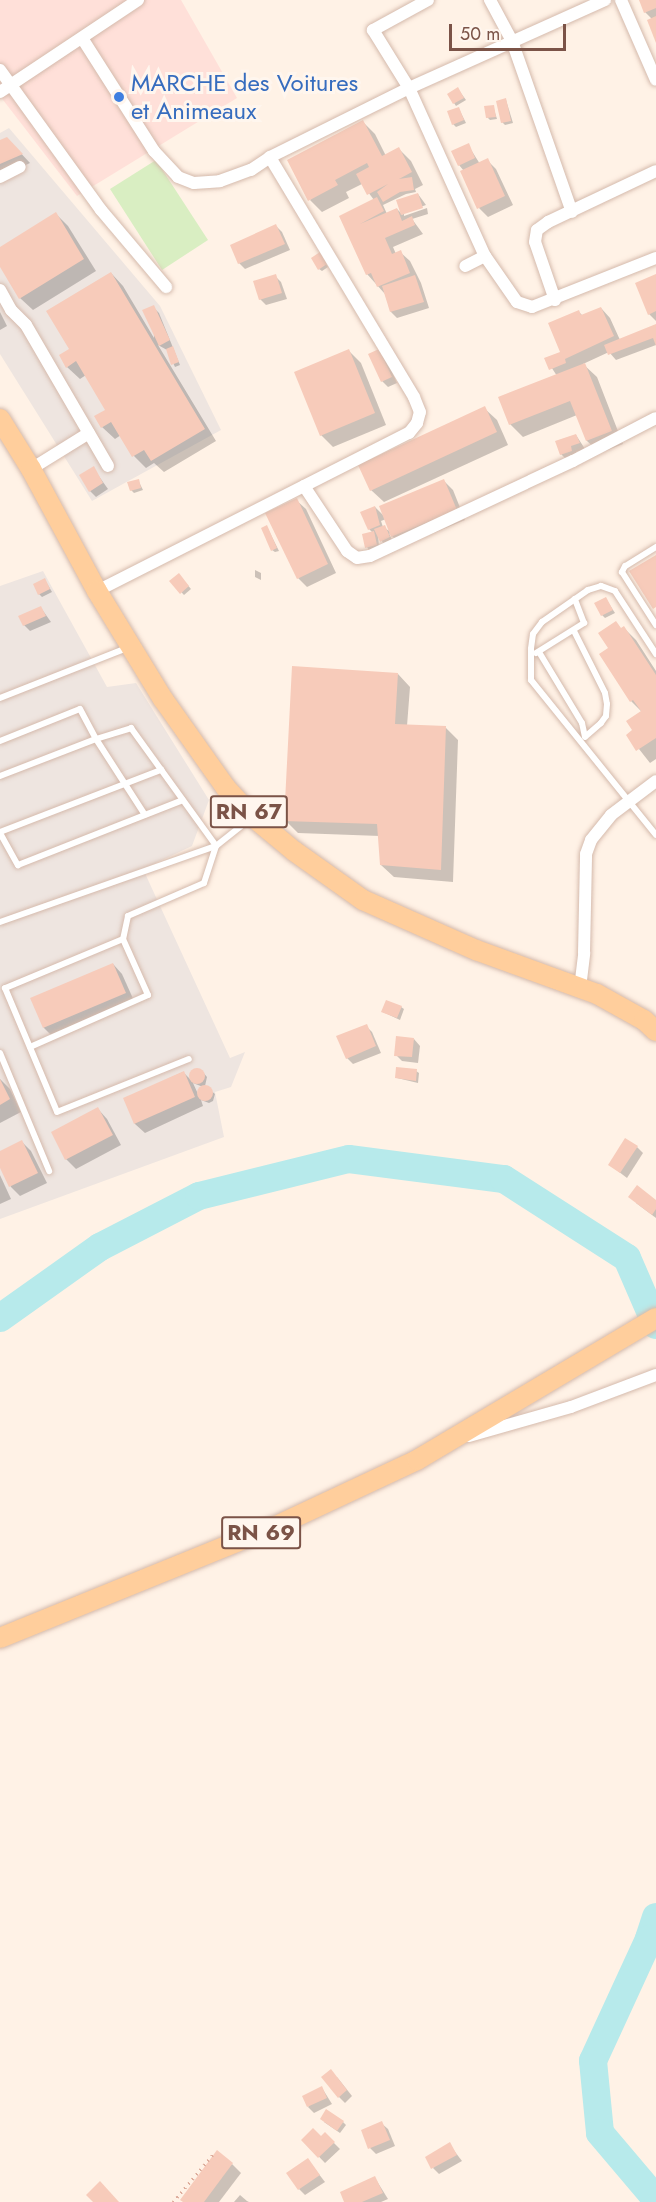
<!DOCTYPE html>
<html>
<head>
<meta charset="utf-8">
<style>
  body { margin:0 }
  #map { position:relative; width:656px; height:2202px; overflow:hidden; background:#fff2e6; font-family:Jost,sans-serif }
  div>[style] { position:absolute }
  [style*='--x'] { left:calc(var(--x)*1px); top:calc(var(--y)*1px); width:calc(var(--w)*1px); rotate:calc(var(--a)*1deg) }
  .commercial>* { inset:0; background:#ffe0d9 }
  .industrial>* { inset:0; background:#eee5e0 }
  .green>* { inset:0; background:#d9eec2 }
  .shadow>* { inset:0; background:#0003 }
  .river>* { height:28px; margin:-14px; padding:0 14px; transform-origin:14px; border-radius:14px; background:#b7eaeb }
  .building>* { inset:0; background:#f7cbba }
  .round { border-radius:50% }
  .path>* { height:3px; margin-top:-1.5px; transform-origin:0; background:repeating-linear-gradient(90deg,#ddad9c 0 1.5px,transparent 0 6px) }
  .roads { filter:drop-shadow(0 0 2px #d5baac) drop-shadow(0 0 2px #d5baac) }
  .lane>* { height:6px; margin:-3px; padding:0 3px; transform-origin:3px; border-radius:3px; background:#fff }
  .street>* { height:12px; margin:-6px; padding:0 6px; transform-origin:6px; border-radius:6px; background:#fff }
  .primary>* { height:20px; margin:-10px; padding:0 10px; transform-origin:10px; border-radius:10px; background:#ffce9c }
  .dots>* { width:16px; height:16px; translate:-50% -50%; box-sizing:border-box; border:3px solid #fff6ee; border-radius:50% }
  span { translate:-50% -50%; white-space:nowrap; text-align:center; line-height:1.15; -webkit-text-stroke:6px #fff6ee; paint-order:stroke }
  .shield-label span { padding:2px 4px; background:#fff6ee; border:2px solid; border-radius:4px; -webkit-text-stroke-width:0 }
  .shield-label { font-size:22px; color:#7b5347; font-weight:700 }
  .shop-label { font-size:24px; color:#366cbe }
  .left { translate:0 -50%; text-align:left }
  .scale { position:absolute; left:449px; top:24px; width:117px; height:27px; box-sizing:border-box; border:3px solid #7b5347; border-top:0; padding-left:8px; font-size:18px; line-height:21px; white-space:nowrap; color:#7b5347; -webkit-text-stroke:4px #fff6ee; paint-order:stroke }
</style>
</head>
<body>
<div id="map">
  <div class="commercial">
    <div style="clip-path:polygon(0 0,181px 0,237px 98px,77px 196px,0 96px)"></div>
  </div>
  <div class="industrial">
    <div style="clip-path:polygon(9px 128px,160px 306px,221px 430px,92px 501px,0 354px,0 133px)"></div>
    <div style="clip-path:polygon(43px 571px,107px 687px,136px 683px,209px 800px,192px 846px,143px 869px,230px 1058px,245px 1052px,231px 1087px,215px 1092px,224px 1137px,0 1219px,0 586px)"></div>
  </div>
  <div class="green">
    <div style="clip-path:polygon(156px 160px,208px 240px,162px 270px,110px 189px)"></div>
  </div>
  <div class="shadow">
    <div style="clip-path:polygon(641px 0,656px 0,656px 39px,652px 19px,645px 12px)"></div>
    <div style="clip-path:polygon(458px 89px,466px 100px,456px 106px,454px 103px)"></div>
    <div style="clip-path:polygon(506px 100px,513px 123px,505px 125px,502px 122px)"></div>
    <div style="clip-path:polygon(493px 106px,497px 119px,490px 120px,487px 117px)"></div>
    <div style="clip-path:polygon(459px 109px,466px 123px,456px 127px,453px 124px)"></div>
    <div style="clip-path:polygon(363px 122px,375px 134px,386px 156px,399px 149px,411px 161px,423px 185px,415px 189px,416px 192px,406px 194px,383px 205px,387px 214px,397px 209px,403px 215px,398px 201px,418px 194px,426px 205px,404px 213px,404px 216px,427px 208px,428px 214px,412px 219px,423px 234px,393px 247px,396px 254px,400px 252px,410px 261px,421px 283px,429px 308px,397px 318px,391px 312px,385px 294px,367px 274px,349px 232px,374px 200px,362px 184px,346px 192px,349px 198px,322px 212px,310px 200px)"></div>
    <div style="clip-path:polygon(0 142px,16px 148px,30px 163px,0 177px)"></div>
    <div style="clip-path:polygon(468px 145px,480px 164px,487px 160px,496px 169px,513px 205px,488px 217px,479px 208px,464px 171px,459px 165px)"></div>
    <div style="clip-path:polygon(56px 214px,68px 226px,96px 271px,33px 310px,20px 298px,0 264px,0 248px)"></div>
    <div style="clip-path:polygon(276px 226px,282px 232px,290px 250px,245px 269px,239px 263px)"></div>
    <div style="clip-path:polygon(322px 257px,328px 267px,322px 271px,319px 269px)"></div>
    <div style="clip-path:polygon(111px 273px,123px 286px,154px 338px,153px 307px,159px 313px,180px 365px,175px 367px,167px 350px,158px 345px,216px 441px,164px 472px,154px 463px,146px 468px,134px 456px,121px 435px,115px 439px,102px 427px,107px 410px,86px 375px,80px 379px,67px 367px,71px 349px)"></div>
    <div style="clip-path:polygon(275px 276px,281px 282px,287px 299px,266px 305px,260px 299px)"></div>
    <div style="clip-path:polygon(656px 276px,656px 321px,649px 314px)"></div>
    <div style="clip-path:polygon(601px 308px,610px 318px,620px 340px,656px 326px,656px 345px,616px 360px,609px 352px,583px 364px,597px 377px,623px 444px,600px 453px,587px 441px,577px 415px,523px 437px,510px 424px,557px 376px,546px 359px,562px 353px,579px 312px,583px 316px)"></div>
    <div style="clip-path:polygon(0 312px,7px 326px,0 330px)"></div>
    <div style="clip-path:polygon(379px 350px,385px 356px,397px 383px,388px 387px,382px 381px)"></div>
    <div style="clip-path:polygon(349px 351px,361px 363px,386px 425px,333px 447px,321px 435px)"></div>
    <div style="clip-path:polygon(484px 408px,497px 420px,508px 445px,384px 502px,371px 490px)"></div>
    <div style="clip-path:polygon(576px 435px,585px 449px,576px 452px,577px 457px,567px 460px,561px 454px)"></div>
    <div style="clip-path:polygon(93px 468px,108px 489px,96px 497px,90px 491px)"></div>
    <div style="clip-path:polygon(138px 480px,143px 490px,134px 493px,131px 490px)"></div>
    <div style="clip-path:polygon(evenodd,444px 481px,453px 490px,465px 520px,402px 546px,389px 533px,392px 540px,383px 543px,378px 533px,379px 547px,369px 550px,367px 547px,373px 533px,369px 529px,375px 507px,385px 517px,444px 481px,386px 519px,391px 532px,383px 527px,381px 521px,386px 519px)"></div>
    <div style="clip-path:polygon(296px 500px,306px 509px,336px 573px,307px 587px,298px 578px)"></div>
    <div style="clip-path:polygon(267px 527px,279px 551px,275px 552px,272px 550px)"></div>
    <div style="clip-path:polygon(255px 570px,261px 573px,261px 580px,255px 577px)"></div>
    <div style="clip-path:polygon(179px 575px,191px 589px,184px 595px,172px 582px)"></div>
    <div style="clip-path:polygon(45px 580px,52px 592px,42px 597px,39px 594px)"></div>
    <div style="clip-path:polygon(606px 599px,615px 613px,605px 618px,602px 615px)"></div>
    <div style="clip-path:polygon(41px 608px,51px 622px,30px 631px,24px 625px)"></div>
    <div style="clip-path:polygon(624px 628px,636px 640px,656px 671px,656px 759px,650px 763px,628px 735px,634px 731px,642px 712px,631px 701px,610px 648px)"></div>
    <div style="clip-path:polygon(398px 674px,410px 687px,407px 726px,446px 728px,458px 740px,453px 882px,394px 877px,381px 865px,380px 836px,298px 833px,286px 821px)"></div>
    <div style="clip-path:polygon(113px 964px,122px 974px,135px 1003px,53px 1037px,44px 1028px,32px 999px)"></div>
    <div style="clip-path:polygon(401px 1007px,404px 1009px,400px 1020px,383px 1012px)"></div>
    <div style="clip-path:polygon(366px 1026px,372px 1032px,381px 1053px,353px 1064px,347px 1058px)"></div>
    <div style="clip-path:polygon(414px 1039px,420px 1046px,418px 1063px,402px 1061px,396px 1055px)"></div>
    <div style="clip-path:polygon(evenodd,196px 1069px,201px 1070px,207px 1077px,205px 1086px,215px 1094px,213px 1101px,209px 1103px,201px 1100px,203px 1106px,145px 1133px,135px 1124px,125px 1099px,183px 1072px,190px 1079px,192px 1072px,196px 1069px,193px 1083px,203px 1087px,198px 1094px,193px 1083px)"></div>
    <div style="clip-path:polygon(416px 1071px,419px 1073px,418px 1083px,397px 1078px)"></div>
    <div style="clip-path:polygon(0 1079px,10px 1089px,21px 1112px,0 1123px)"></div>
    <div style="clip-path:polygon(98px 1109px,107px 1119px,121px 1145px,76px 1169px,66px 1159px,53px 1133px)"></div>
    <div style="clip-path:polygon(22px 1142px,31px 1151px,47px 1183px,20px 1196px,11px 1187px,0 1165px,0 1153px)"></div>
    <div style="clip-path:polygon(637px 1147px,643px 1153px,627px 1178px,610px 1165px)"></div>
    <div style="clip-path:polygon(0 1175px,11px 1199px,0 1204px)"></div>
    <div style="clip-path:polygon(656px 1202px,656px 1218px,636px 1203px)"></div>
    <div style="clip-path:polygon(337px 2077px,352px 2096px,345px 2103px,339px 2097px)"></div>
    <div style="clip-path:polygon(322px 2088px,332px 2104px,314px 2113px,308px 2107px)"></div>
    <div style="clip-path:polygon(324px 2122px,343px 2122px,346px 2125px,340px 2133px)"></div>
    <div style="clip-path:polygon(381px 2123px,388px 2129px,395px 2146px,376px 2154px,370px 2148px)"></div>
    <div style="clip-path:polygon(325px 2134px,340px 2149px,325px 2163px,303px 2140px,321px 2138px)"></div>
    <div style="clip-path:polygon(449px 2144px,462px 2161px,439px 2174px,433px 2168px)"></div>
    <div style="clip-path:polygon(308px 2160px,325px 2182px,305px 2195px,299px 2189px)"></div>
    <div style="clip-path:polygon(232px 2164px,241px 2173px,219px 2202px,184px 2202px)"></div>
    <div style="clip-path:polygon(375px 2178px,388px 2199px,381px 2202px,346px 2202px)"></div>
    <div style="clip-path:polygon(240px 2195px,247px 2201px,249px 2202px,234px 2202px)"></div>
  </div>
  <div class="river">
    <div style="--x:0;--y:1318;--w:123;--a:-35.4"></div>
    <div style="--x:100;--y:1247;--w:111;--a:-27.3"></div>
    <div style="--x:199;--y:1196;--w:154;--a:-13.9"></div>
    <div style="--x:349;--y:1159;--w:156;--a:7.4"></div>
    <div style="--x:504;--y:1179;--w:146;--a:32.7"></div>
    <div style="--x:627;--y:1258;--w:73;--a:66.6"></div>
    <div style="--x:656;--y:1917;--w:23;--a:108"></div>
    <div style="--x:649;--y:1939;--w:134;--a:114.7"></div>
    <div style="--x:593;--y:2061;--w:72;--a:84.4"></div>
    <div style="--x:600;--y:2133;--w:87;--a:49.7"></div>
  </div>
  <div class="building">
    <div style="clip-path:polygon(639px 0,656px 0,656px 8px,644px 13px)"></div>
    <div style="clip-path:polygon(656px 16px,656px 43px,647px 20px)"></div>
    <div style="clip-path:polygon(458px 87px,464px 98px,453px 104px,447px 94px)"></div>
    <div style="clip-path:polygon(506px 98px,511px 121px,501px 123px,496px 101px)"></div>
    <div style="clip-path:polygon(494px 105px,496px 117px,486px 118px,484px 106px)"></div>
    <div style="clip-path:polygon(459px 107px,464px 120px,452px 125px,447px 111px)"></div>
    <div style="clip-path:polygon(363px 120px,382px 156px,399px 147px,412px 172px,399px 179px,412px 177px,414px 190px,400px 192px,383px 202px,377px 192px,388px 184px,367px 195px,356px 174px,369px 167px,367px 163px,335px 180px,338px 185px,308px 201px,287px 160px)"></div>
    <div style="clip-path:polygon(7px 137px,23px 154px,0 164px,0 140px)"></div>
    <div style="clip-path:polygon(469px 143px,475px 158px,458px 166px,451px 151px)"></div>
    <div style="clip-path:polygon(488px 158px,505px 196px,477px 209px,460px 171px)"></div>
    <div style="clip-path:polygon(418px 193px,423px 208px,401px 215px,396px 200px)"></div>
    <div style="clip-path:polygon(377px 197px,384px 211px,360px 224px,397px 208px,402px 221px,412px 216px,415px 225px,385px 238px,392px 254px,401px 250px,410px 273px,377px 287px,371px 273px,366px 275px,339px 216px)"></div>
    <div style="clip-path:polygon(56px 212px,84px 259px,19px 299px,0 267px,0 247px)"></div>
    <div style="clip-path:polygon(276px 224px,285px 244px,238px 264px,230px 245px)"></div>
    <div style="clip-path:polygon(320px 252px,327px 264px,318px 270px,311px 258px)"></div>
    <div style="clip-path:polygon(111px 272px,205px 429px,151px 461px,144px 450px,132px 457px,111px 422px,101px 428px,94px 416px,105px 410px,76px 361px,66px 368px,59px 355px,69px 349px,46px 311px)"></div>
    <div style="clip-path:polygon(276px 274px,282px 293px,259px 300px,253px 281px)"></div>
    <div style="clip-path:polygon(656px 274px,656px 311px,648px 315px,635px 283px)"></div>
    <div style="clip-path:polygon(415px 275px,424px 302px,390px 312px,382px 286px)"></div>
    <div style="clip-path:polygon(154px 305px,170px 340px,159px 346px,142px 310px)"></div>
    <div style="clip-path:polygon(601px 307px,614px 336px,565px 359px,566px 363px,549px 370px,544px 358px,560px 352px,548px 323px,579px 310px,581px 315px)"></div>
    <div style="clip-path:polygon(656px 324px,656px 346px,653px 338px,608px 355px,604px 345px)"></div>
    <div style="clip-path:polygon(173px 346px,179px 362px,171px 365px,166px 349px)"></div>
    <div style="clip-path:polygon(349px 349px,375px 413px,320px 436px,294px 372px)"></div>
    <div style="clip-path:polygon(379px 349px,392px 377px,381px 382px,368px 354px)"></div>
    <div style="clip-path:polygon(585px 363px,612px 431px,586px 441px,570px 401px,509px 425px,498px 397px)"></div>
    <div style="clip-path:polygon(485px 406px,497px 432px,370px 491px,358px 465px)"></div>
    <div style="clip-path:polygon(576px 434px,580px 443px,571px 446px,572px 451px,560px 455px,555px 441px)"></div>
    <div style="clip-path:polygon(94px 466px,103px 483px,89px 492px,79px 475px)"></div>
    <div style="clip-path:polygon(139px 479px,141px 488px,130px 491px,127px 482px)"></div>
    <div style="clip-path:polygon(444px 479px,457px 510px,391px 537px,379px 506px)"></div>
    <div style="clip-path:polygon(297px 498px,328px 564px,297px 579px,265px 513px)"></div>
    <div style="clip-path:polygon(375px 506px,380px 525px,368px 530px,360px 512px)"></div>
    <div style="clip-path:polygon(267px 525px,277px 548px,271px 551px,261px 528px)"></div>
    <div style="clip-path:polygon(385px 525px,390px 537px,380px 542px,374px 529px)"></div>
    <div style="clip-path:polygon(374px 531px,377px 545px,365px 548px,362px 534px)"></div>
    <div style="clip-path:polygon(656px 555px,656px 607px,653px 609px,629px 571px)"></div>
    <div style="clip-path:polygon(179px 573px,189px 586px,180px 594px,169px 581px)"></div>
    <div style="clip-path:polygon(45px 578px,50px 589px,38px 595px,33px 584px)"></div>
    <div style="clip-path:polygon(606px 597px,613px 610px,601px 616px,594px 603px)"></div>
    <div style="clip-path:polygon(41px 606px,46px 616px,23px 626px,18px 616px)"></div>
    <div style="clip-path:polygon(616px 621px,621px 628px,624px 626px,656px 675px,656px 738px,636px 751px,626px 735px,632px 730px,626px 721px,641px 711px,633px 700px,630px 702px,599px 654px,608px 648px,598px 633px)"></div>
    <div style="clip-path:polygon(292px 666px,398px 673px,395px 724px,446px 726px,441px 870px,380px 865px,377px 824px,284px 821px)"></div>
    <div style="clip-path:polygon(113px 963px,126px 993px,43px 1028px,30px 998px)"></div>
    <div style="clip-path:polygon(386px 1000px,402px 1006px,397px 1018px,381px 1012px)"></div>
    <div style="clip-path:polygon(367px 1024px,376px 1046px,346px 1059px,336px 1036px)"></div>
    <div style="clip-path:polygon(396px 1036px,414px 1038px,412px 1057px,394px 1056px)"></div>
    <div style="clip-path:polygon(396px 1067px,417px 1069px,416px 1081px,395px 1078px)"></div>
    <div class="round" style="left:189px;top:1068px;width:16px;height:16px"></div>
    <div style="clip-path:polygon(184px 1071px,195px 1097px,134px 1124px,123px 1098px)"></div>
    <div style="clip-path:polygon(0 1079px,10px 1099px,0 1105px)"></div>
    <div class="round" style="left:197px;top:1085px;width:16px;height:16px"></div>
    <div style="clip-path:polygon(98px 1107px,113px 1135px,65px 1160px,51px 1132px)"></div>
    <div style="clip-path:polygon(625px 1138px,638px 1146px,620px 1173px,608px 1165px)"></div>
    <div style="clip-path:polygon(22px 1140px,38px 1173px,9px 1187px,0 1168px,0 1151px)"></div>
    <div style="clip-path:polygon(637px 1185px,656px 1200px,656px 1209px,652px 1215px,628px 1197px)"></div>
    <div style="clip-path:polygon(331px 2069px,347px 2090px,338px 2098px,321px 2077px)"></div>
    <div style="clip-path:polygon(322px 2086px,327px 2098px,307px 2107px,302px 2096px)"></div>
    <div style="clip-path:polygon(326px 2109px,344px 2121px,337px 2131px,320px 2119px)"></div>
    <div style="clip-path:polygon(382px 2121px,390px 2140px,368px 2149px,361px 2130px)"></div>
    <div style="clip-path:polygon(313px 2128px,321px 2136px,325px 2132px,335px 2142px,318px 2158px,301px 2140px)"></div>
    <div style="clip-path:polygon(450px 2142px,457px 2155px,431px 2169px,425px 2157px)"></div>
    <div style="clip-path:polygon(217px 2150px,233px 2163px,204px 2202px,183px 2202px,180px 2200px)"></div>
    <div style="clip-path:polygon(308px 2158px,320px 2175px,298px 2190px,286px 2173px)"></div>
    <div style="clip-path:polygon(375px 2176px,383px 2193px,362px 2202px,344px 2202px,340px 2192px)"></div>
    <div style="clip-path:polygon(100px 2181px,119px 2202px,93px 2202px,86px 2195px)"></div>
  </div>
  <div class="path">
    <div style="--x:173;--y:2202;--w:65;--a:-50"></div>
  </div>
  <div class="roads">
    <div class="lane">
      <div style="--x:656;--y:547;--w:36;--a:148"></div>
      <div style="--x:625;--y:566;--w:7;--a:117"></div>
      <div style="--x:622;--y:572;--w:63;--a:57.3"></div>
      <div style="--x:574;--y:631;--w:69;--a:63.4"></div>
      <div style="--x:605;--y:693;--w:11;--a:80"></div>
      <div style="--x:607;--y:704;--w:12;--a:95"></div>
      <div style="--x:606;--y:716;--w:9;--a:126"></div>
      <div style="--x:601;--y:723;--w:21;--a:139"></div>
      <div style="--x:539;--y:652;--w:83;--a:58.8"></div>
      <div style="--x:582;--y:723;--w:14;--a:78"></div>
      <div style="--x:536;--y:653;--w:57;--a:-32"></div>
      <div style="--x:584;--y:623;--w:26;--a:-111"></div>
      <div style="--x:656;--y:654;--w:75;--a:-123.1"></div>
      <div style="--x:615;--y:591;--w:15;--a:-160"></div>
      <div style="--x:601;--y:586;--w:14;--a:163"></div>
      <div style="--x:588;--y:590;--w:56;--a:145.2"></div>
      <div style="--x:542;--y:622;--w:15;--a:127"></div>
      <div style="--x:533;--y:634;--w:15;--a:98"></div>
      <div style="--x:531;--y:649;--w:31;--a:90"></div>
      <div style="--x:531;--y:680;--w:199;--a:51.1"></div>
      <div style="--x:0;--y:698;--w:136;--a:-21.5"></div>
      <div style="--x:0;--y:741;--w:86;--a:-21.8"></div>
      <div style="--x:80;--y:709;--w:34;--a:62"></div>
      <div style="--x:96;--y:739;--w:37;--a:-17"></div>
      <div style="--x:131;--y:728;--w:145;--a:54.2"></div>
      <div style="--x:216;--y:846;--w:39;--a:108"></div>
      <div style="--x:204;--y:883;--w:83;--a:156.5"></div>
      <div style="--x:128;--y:916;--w:24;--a:102"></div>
      <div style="--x:123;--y:939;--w:128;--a:157.4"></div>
      <div style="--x:5;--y:988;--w:134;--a:67.2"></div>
      <div style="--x:57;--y:1112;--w:142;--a:-21.9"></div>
      <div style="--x:0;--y:776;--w:103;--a:-21.1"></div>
      <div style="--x:96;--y:739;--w:90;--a:57.2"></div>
      <div style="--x:0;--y:832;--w:173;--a:-21.1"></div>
      <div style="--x:0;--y:833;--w:37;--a:61"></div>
      <div style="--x:18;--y:865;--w:177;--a:-21.5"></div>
      <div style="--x:0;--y:922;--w:229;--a:-19.4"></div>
      <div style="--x:216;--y:846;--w:43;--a:-38.5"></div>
      <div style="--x:30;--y:1047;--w:129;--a:-23.8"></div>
      <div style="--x:148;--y:995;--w:61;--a:-114.1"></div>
      <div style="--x:0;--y:1053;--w:128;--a:67.4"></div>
    </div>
    <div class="street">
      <div style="--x:428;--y:0;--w:63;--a:151.4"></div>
      <div style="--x:373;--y:30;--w:68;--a:58.2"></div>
      <div style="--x:409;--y:88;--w:184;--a:65.7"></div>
      <div style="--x:485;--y:256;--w:22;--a:153"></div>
      <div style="--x:490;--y:0;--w:47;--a:61.8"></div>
      <div style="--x:512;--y:41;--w:181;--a:70.7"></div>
      <div style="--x:621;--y:0;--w:87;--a:66.4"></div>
      <div style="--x:82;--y:38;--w:134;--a:57.5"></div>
      <div style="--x:154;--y:151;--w:35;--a:47"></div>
      <div style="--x:178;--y:177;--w:17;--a:21"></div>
      <div style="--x:194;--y:183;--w:26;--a:-4"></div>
      <div style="--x:220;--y:181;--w:33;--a:-20"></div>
      <div style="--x:251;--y:170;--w:23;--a:-34"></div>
      <div style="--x:270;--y:157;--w:155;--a:-26.4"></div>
      <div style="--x:409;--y:88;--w:215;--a:-24.2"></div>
      <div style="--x:0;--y:70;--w:173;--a:54.2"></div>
      <div style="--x:101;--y:210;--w:101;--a:49.8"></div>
      <div style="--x:0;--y:92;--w:166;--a:-33.7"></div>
      <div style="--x:0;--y:177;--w:22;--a:-27"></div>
      <div style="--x:485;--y:256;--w:56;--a:55.2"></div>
      <div style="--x:517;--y:302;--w:16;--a:18"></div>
      <div style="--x:532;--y:307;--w:133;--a:-21.6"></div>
      <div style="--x:0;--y:290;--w:23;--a:61"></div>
      <div style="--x:11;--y:310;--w:21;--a:45"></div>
      <div style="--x:26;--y:325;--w:163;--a:59.8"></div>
      <div style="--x:555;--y:300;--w:61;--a:-109"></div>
      <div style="--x:535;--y:242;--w:12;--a:-81"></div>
      <div style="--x:537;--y:230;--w:14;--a:-36"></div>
      <div style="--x:548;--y:222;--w:119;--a:-25.3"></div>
      <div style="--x:31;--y:469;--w:68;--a:-31.8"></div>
      <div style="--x:304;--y:486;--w:78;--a:56.5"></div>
      <div style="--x:347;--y:551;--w:12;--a:35"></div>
      <div style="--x:357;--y:558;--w:13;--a:-9"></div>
      <div style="--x:370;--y:556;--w:224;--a:-25.1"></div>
      <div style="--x:573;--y:461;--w:93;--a:-27.4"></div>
      <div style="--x:97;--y:591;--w:350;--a:-26.9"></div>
      <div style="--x:409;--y:433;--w:13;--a:-51"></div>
      <div style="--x:417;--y:423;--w:11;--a:-75"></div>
      <div style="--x:420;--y:412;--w:16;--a:-112"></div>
      <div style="--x:414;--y:397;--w:280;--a:-121"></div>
      <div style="--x:580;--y:988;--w:35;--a:-83"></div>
      <div style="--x:584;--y:953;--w:99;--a:-88.8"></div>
      <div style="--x:586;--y:854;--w:15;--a:-70"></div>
      <div style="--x:591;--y:840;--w:32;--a:-51"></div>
      <div style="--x:611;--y:815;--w:56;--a:-37.1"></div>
      <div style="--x:469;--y:1436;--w:106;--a:-15.9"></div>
      <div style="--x:571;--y:1407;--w:91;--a:-20.6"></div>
    </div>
    <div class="primary">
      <div style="--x:0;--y:419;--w:59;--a:58.2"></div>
      <div style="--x:31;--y:469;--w:139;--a:61.6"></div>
      <div style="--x:97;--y:591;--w:127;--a:58.6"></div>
      <div style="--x:163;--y:699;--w:109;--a:54.7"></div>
      <div style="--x:226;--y:788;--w:40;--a:47"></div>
      <div style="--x:253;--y:817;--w:53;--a:39.7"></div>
      <div style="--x:294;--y:851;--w:85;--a:35.4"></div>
      <div style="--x:363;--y:900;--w:124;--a:23.9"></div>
      <div style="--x:476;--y:950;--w:129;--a:20"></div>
      <div style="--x:597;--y:994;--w:54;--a:29"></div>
      <div style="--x:644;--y:1020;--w:16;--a:43"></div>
      <div style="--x:0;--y:1638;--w:296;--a:-22.1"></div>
      <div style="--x:274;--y:1527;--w:158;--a:-25.1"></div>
      <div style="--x:417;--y:1460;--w:278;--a:-30.7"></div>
    </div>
  </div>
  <div class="dots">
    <div style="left:119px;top:97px;background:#3f7fe0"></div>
  </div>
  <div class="shield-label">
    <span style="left:249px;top:812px">RN 67</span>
    <span style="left:261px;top:1533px">RN 69</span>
  </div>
  <div class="shop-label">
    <span class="left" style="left:131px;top:97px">MARCHE des Voitures<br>et Animeaux</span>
  </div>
  <div class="scale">50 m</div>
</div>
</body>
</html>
